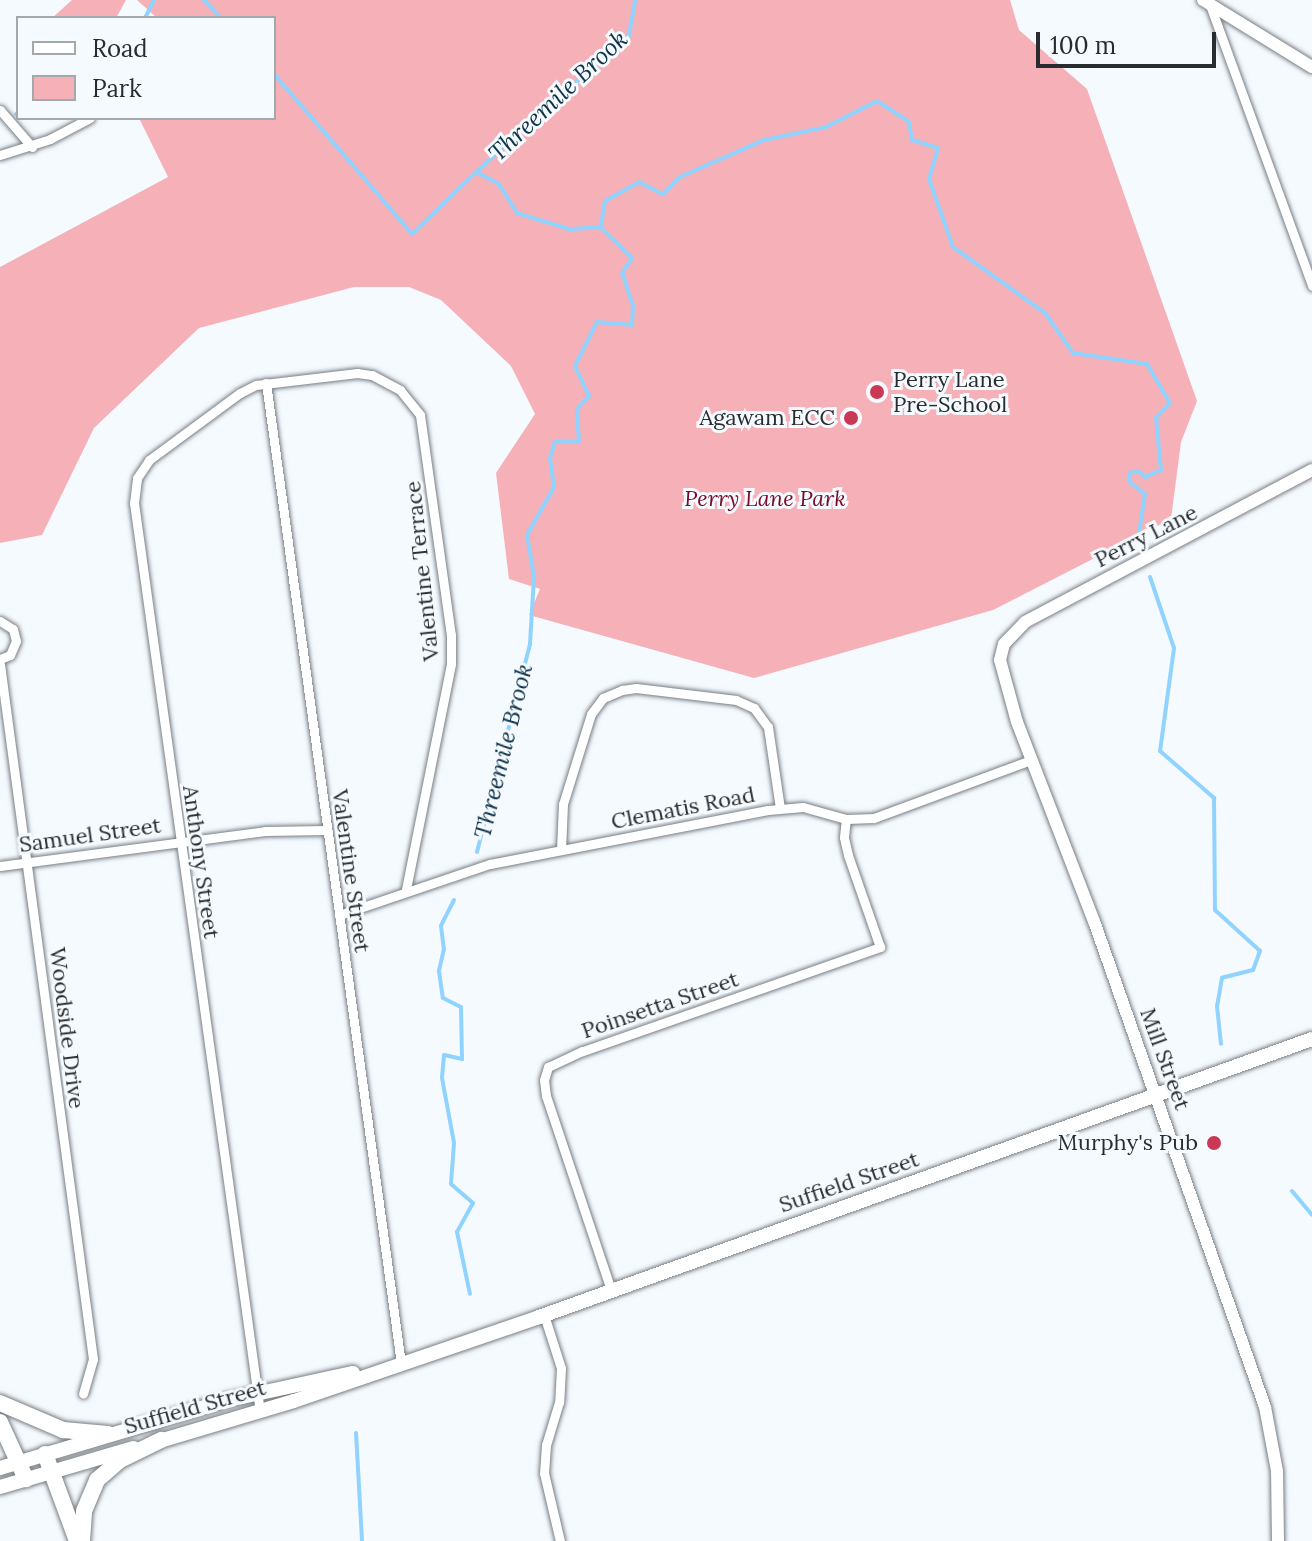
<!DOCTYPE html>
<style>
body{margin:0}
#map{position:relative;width:1312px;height:1541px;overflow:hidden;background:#f5fafe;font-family:Lora,serif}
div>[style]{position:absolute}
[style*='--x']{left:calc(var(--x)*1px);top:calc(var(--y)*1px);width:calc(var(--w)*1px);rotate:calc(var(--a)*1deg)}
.green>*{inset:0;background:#f5b1b7}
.stream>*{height:4px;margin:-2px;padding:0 2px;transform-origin:2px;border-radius:2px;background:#91d3ff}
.roads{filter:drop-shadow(0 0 2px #777e83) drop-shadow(0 0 2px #777e83)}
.minor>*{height:9px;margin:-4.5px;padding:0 4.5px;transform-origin:4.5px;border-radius:4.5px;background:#fff}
.tertiary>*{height:12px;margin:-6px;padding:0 6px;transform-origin:6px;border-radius:6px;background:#fff}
.secondary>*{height:14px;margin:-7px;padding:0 7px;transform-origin:7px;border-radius:7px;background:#fff}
.motorway>*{height:16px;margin:-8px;padding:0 8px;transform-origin:8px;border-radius:8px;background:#fff}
.dots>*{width:22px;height:22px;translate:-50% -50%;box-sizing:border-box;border:4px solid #f5fafe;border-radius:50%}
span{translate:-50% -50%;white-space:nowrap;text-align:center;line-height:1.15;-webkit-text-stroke:6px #f5fafe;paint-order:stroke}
.poi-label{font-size:22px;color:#282c2e}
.left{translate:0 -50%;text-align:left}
.right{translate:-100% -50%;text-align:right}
.park-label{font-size:22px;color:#7b0929;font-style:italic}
.street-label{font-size:22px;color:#282c2e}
.water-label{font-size:24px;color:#0c3248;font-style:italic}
.legend{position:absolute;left:16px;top:16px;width:260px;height:104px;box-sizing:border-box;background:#f5fafe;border:2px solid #a3a8ab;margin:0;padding:10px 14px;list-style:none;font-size:24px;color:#282c2e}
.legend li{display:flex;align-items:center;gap:16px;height:40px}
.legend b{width:40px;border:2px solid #a3a8ab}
.scale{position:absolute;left:1036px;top:32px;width:180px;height:36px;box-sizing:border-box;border:4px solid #282c2e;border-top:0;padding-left:10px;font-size:24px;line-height:28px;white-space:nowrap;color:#282c2e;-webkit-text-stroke:6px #f5fafe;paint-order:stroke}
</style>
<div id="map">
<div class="green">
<i style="clip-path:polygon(72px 0,126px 0,116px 18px,52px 18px)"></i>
<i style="clip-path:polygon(137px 0,1010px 0,1019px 30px,1087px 89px,1197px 401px,1181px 442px,1171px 519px,993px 610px,754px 678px,529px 615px,540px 589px,509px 579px,496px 473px,535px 414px,511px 366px,441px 300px,409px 287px,354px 287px,199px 328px,94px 428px,42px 535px,0 543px,0 267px,168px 177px,139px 118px,274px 118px,274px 18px,157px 18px)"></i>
</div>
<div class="stream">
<i style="--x:204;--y:0;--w:25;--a:47"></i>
<i style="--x:145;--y:18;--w:20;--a:-63"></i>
<i style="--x:274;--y:74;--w:211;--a:49.2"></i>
<i style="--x:412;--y:234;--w:89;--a:-44.1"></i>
<i style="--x:16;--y:114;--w:2;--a:-27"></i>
<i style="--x:601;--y:226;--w:25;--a:-81"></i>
<i style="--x:605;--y:201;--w:39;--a:-29"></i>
<i style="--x:639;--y:182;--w:27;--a:27"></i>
<i style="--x:663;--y:194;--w:24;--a:-45"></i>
<i style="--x:680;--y:177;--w:92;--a:-23.8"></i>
<i style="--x:764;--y:140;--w:63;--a:-11.8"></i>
<i style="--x:826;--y:127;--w:57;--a:-27"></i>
<i style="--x:877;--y:101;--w:38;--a:33"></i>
<i style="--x:909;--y:122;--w:18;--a:81"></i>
<i style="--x:912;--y:140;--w:27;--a:17"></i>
<i style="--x:938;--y:148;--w:32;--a:106"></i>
<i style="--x:929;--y:179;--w:72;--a:70.6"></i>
<i style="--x:953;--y:247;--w:113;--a:35.7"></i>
<i style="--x:1045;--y:313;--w:49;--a:55"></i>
<i style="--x:1073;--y:353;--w:75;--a:8.5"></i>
<i style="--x:1147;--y:364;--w:45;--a:59.5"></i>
<i style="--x:1170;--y:403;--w:21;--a:133"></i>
<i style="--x:1156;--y:418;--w:52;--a:84.5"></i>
<i style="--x:1161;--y:470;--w:17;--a:156"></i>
<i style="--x:1145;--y:477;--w:9;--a:-139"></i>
<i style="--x:1138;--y:471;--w:8;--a:166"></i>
<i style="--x:1130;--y:473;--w:9;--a:90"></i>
<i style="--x:1130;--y:482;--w:19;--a:39"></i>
<i style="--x:1145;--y:494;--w:46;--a:98.8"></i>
<i style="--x:1150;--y:577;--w:75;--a:71.3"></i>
<i style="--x:1174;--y:648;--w:104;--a:97.7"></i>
<i style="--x:1160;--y:751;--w:72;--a:41"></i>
<i style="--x:1214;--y:798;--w:112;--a:89.5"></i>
<i style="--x:1215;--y:910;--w:61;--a:42.3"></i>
<i style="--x:1260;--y:951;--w:20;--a:110"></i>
<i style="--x:1253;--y:970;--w:32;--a:166"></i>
<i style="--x:1222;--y:978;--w:28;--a:100"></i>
<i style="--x:1217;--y:1006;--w:38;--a:84"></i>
<i style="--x:477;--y:852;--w:215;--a:-75.7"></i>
<i style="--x:530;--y:644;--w:67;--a:-86.6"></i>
<i style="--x:534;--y:577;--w:43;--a:-99.5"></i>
<i style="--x:527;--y:535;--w:55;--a:-60.6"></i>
<i style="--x:554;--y:487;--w:29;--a:-98"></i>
<i style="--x:550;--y:458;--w:17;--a:-73"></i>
<i style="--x:555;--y:442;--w:24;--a:-2"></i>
<i style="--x:579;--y:441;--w:32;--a:-94"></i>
<i style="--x:577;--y:409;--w:18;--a:-47"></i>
<i style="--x:589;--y:396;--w:33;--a:-115"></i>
<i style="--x:575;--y:366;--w:49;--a:-63.4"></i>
<i style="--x:597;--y:322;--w:35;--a:5"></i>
<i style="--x:632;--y:325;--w:19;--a:-87"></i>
<i style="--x:633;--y:306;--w:35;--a:-108"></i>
<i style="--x:622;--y:273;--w:18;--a:-56"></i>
<i style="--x:632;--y:258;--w:45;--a:-135.9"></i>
<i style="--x:600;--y:227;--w:31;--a:176"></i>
<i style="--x:569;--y:229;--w:54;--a:-162.9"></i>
<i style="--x:517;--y:213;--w:34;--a:-122"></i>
<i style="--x:499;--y:184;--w:26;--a:-152"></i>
<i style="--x:476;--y:172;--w:205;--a:-41.8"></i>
<i style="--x:629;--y:35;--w:36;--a:-80"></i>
<i style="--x:454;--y:900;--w:29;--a:117"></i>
<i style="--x:441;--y:926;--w:23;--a:83"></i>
<i style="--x:444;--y:949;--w:23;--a:103"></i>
<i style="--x:439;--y:971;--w:27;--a:82"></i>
<i style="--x:443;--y:998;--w:20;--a:27"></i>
<i style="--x:461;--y:1007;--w:52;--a:88.9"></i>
<i style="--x:462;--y:1059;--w:18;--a:-167"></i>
<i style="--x:444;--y:1055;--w:23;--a:95"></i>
<i style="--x:442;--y:1078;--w:66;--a:79.5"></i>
<i style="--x:454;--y:1143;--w:41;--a:94.2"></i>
<i style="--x:451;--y:1184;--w:29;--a:41"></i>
<i style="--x:473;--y:1203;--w:33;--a:119"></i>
<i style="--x:457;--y:1232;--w:63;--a:78.2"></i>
<i style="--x:1292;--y:1191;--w:31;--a:50"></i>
<i style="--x:356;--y:1433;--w:108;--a:86.8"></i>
</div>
<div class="roads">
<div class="minor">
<i style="--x:1210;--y:5;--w:299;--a:70"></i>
<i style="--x:0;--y:110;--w:49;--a:49.1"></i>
<i style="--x:0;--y:155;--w:52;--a:-17.7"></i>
<i style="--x:50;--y:139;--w:45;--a:-27.7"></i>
<i style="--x:266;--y:383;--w:990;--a:82.16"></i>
<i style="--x:0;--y:621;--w:15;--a:32"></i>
<i style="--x:13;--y:629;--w:12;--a:76"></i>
<i style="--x:16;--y:641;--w:15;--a:113"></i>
<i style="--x:10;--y:655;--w:11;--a:158"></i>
<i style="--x:0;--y:664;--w:701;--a:82.38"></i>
<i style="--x:93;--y:1359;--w:36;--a:106"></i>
<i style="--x:561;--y:850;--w:46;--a:-87.5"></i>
<i style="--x:563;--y:804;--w:94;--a:-72.7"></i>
<i style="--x:591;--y:714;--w:20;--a:-53"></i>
<i style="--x:603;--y:698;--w:21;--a:-23"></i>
<i style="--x:622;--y:690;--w:14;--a:-8"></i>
<i style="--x:636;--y:688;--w:101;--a:6.8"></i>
<i style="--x:736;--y:700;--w:20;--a:24"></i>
<i style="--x:754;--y:708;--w:24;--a:54"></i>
<i style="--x:768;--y:727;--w:82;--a:81.6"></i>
<i style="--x:0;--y:866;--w:267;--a:-7.5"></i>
<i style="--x:265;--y:831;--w:62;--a:-0.9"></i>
<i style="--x:339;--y:915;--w:159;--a:-18.7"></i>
<i style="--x:490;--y:864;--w:283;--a:-11"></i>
<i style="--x:768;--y:810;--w:35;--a:-5"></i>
<i style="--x:803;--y:807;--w:45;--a:15.6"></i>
<i style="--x:846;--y:819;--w:28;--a:-2"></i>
<i style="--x:874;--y:818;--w:167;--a:-20.3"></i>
<i style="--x:611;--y:1290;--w:205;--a:-108.5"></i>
<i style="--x:546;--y:1096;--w:16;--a:-97"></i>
<i style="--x:544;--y:1080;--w:14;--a:-73"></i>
<i style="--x:548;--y:1067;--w:38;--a:-25"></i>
<i style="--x:583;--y:1051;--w:315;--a:-19.3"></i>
<i style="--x:880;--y:947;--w:97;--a:-109.2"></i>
<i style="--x:848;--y:855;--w:18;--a:-103"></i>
<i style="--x:844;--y:837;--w:18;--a:-84"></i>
<i style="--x:544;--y:1315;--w:56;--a:72.2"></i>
<i style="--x:561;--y:1368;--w:34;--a:93"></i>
<i style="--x:559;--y:1402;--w:45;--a:106.8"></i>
<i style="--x:546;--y:1445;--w:28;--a:94"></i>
<i style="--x:544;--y:1473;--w:70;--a:76.8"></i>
<i style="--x:260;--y:1412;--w:918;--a:-97.89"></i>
<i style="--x:134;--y:503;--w:25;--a:-83"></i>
<i style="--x:137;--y:478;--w:22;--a:-56"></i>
<i style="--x:149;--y:460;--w:113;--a:-36.4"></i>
<i style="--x:240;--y:393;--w:18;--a:-27"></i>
<i style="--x:256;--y:385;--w:102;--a:-6.8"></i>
<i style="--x:357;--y:373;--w:15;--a:8"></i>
<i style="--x:372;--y:375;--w:32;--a:28"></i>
<i style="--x:400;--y:390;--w:32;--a:51"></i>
<i style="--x:420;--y:415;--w:222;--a:82"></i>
<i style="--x:451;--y:635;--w:29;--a:90"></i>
<i style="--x:451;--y:664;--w:230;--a:101.3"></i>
</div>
<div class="tertiary">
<i style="--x:1203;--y:0;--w:128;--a:31.6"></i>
<i style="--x:1278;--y:1541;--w:70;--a:-90.8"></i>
<i style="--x:1277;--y:1471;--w:65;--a:-100.6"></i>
<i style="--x:1265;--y:1407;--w:512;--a:-109.39"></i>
<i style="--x:1095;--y:924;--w:217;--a:-111.1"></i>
<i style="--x:1017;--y:722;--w:64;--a:-105.3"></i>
<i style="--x:1000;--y:660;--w:16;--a:-76"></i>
<i style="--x:1004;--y:644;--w:30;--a:-46"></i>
<i style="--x:1025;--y:622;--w:325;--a:-27.9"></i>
</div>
<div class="secondary">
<i style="--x:153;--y:1443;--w:147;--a:-16.6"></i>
<i style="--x:294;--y:1401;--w:259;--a:-18.9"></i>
<i style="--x:539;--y:1317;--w:821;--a:-19.78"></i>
<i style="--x:0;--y:1468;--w:238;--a:-16.6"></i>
<i style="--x:228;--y:1400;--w:128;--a:-12.2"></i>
<i style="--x:0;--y:1487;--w:139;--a:-16.3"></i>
</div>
<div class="motorway">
<i style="--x:0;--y:1403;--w:69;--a:23.2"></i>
<i style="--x:63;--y:1430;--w:45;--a:5.1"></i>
<i style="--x:0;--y:1422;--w:63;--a:65.5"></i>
<i style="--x:45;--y:1454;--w:93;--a:69.8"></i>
<i style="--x:82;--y:1541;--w:30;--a:-86"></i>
<i style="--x:84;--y:1511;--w:34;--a:-67"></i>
<i style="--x:97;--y:1480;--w:30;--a:-41"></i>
<i style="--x:120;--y:1460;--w:46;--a:-26"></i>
</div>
</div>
<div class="dots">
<i style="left:877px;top:392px;background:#c93955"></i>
<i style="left:851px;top:418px;background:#c93955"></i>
<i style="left:1214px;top:1143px;background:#c93955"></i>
</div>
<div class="poi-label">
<span class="left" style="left:893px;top:392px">Perry Lane<br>Pre-School</span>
<span class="right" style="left:835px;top:418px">Agawam ECC</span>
<span class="right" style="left:1198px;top:1143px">Murphy's Pub</span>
</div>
<div class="park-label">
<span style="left:765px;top:499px">Perry Lane Park</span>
</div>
<div class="street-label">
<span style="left:1146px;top:536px;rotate:-27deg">Perry Lane</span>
<span style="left:422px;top:571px;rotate:-96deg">Valentine Terrace</span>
<span style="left:683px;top:808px;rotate:-11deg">Clematis Road</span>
<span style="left:90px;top:835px;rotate:-8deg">Samuel Street</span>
<span style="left:201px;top:862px;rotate:82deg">Anthony Street</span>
<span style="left:351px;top:871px;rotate:82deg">Valentine Street</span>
<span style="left:660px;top:1005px;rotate:-19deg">Poinsetta Street</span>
<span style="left:67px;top:1028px;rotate:83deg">Woodside Drive</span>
<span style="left:1165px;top:1059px;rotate:70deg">Mill Street</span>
<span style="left:849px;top:1182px;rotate:-19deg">Suffield Street</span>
<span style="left:195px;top:1407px;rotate:-16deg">Suffield Street</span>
</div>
<div class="water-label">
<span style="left:558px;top:96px;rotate:-43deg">Threemile Brook</span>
<span style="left:503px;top:751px;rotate:-76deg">Threemile Brook</span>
</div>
<ul class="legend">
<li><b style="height:10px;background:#fff"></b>Road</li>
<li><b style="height:22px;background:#f5b1b7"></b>Park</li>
</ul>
<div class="scale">100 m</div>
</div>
